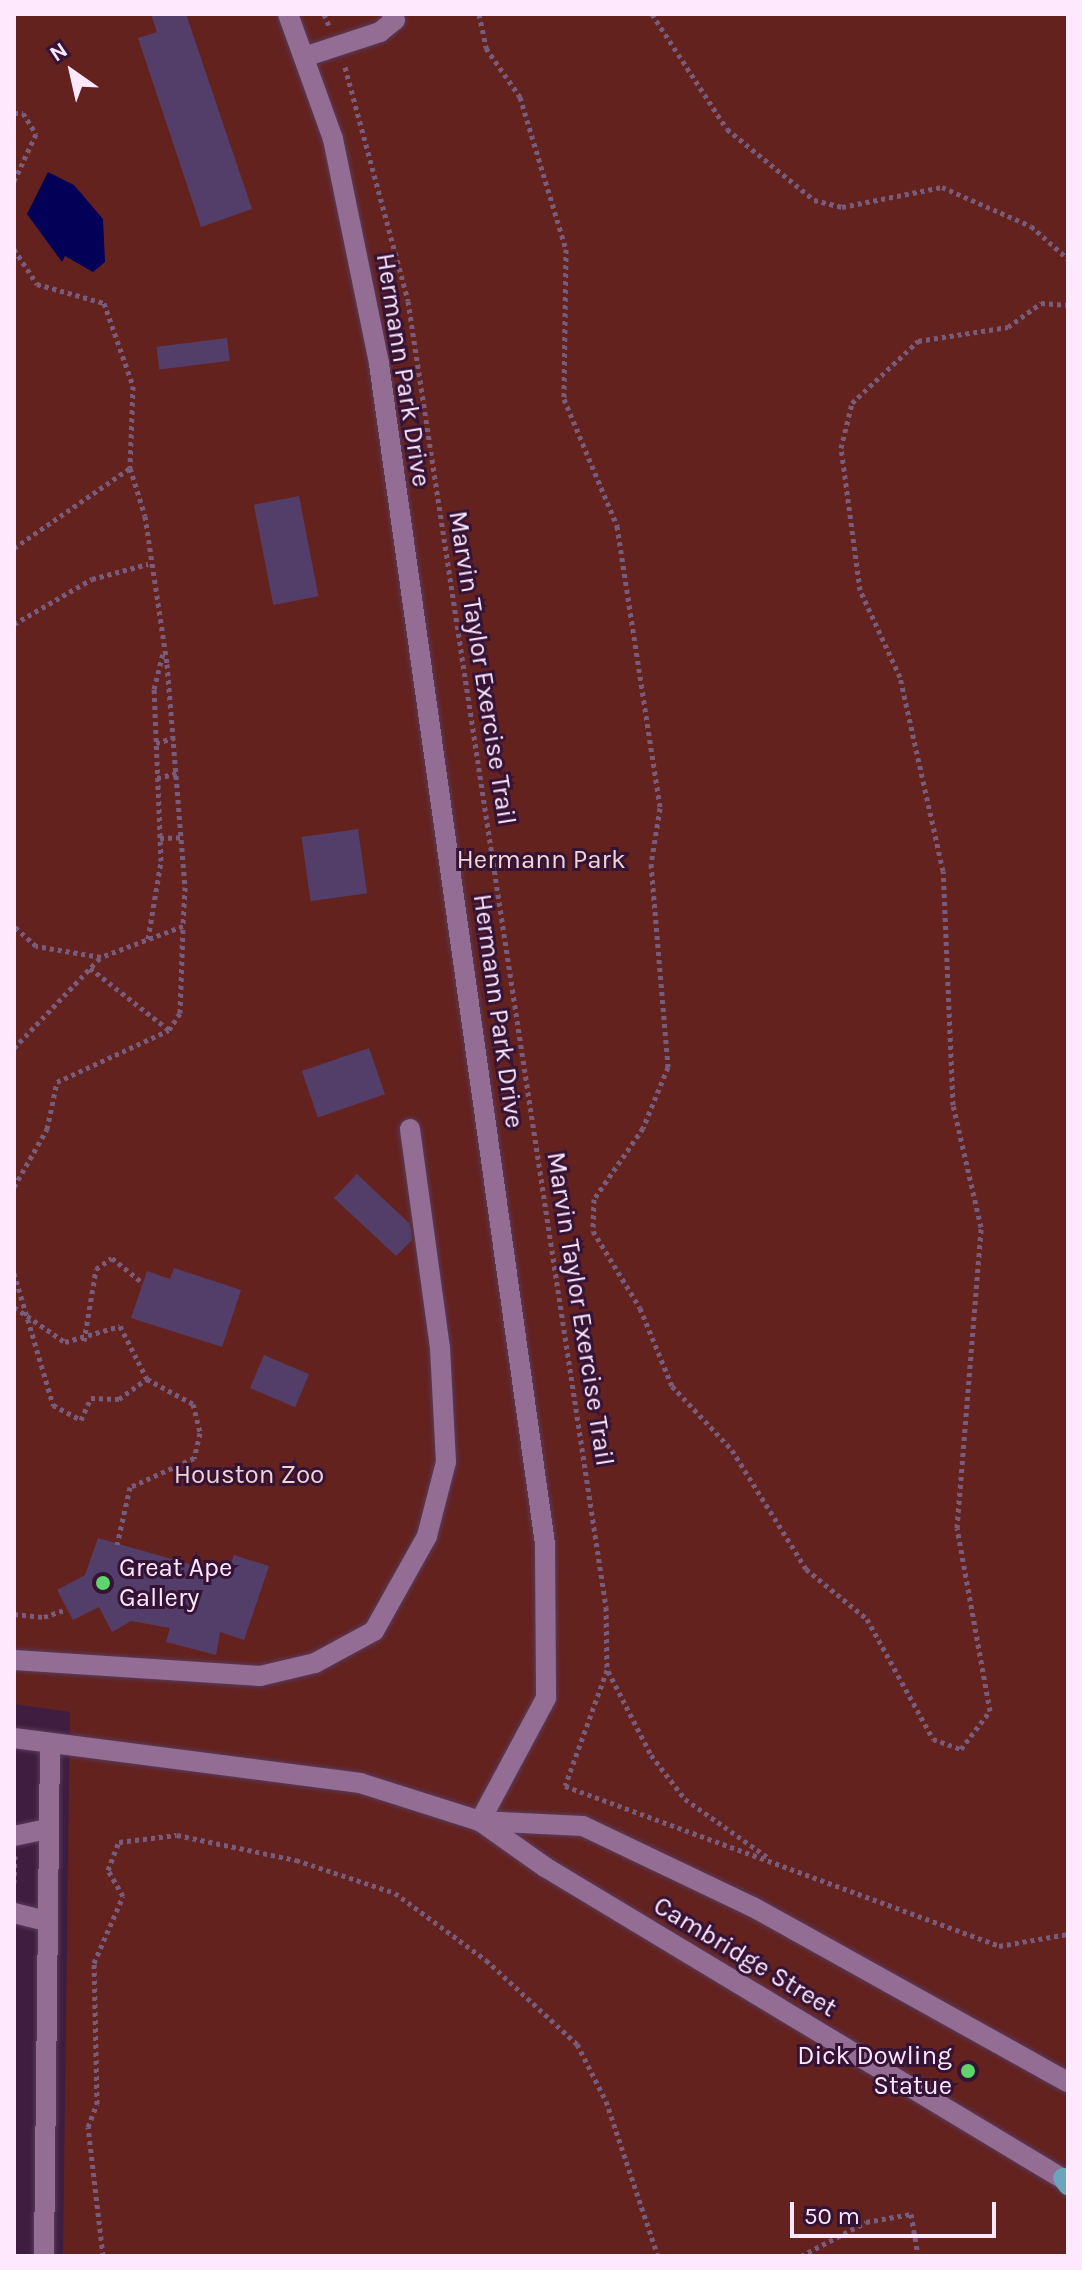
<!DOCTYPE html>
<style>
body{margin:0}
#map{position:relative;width:1082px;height:2270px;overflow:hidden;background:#3e1d40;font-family:Karla,sans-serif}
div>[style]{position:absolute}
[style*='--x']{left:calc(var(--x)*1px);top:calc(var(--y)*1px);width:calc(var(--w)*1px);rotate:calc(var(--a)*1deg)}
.green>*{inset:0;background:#64221f}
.water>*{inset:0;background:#030157}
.building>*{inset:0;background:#533e69;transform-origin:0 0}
.path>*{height:5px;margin-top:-2.5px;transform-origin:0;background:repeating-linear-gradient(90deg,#795c7b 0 4px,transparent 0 8px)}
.roads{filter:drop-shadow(0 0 2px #583b5a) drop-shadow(0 0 2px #583b5a)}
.minor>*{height:20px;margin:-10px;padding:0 10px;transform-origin:10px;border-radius:10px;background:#946d95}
.major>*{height:20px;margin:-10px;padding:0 10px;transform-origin:10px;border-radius:10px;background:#6ba4bd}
.dots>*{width:22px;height:22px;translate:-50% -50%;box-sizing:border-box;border:4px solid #341335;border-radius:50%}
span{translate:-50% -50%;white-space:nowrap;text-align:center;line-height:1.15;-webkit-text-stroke:6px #341335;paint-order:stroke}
.street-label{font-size:26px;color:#fee8fe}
.park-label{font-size:26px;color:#f2d4d1}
.poi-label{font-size:26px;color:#fee8fe}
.left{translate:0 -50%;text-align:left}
.right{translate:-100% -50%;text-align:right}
.frame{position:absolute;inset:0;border:16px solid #fee8fe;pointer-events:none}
.north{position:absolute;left:32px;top:32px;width:80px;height:80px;-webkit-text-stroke:6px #341335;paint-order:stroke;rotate:326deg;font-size:22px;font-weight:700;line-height:32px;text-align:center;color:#fee8fe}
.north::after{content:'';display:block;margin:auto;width:28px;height:36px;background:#fee8fe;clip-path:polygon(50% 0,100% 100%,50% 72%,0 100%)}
.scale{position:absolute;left:790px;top:2202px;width:206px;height:36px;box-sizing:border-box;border:4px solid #fee8fe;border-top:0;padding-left:10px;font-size:24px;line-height:28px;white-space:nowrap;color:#fee8fe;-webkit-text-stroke:6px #341335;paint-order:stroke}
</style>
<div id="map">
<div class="green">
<i style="clip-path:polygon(14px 14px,1068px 14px,1068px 2256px,63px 2256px,70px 1712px,14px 1704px)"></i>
</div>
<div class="water">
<i style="clip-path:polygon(48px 172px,74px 185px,103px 219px,105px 262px,93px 272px,65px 256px,62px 262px,27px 214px)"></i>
</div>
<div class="building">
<i style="clip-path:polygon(151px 14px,186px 14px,252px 209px,201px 227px,138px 38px,157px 32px)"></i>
<i style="left:227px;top:338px;width:23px;height:71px;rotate:83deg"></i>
<i style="left:299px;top:496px;width:102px;height:46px;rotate:79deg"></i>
<i style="left:358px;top:829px;width:65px;height:57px;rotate:82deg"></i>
<i style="left:369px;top:1048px;width:49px;height:71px;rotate:71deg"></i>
<i style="clip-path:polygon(357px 1174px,410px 1224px,412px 1240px,396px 1256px,334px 1198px)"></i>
<i style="clip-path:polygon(174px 1268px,241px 1290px,222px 1347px,131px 1318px,147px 1271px,170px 1279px)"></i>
<i style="left:264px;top:1355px;width:49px;height:36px;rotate:23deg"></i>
<i style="clip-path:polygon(98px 1538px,227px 1575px,234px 1555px,269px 1566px,244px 1640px,220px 1632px,216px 1655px,166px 1642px,170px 1628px,131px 1621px,112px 1632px,99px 1607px,73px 1620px,57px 1590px,85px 1575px)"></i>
</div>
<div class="path">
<i style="--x:324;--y:14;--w:15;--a:67"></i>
<i style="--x:479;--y:14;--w:35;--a:78"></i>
<i style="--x:486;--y:48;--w:60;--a:55.2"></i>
<i style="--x:520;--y:97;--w:159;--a:73.2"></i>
<i style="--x:566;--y:249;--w:150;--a:90.8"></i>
<i style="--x:564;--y:399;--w:138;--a:67.3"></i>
<i style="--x:617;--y:526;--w:285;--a:81.3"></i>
<i style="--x:660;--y:808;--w:57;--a:99.1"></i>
<i style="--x:651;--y:864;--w:204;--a:85.2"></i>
<i style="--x:668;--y:1067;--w:66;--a:112.3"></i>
<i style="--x:643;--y:1128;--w:86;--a:124.6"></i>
<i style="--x:594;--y:1199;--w:32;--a:92"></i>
<i style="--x:593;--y:1231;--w:90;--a:58.6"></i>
<i style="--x:640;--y:1308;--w:84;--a:67.7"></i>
<i style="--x:672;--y:1386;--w:88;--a:46.8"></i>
<i style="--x:732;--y:1450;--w:140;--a:58.1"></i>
<i style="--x:806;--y:1569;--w:79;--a:39.3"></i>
<i style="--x:867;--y:1619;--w:137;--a:61.2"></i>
<i style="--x:933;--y:1739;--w:30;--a:20"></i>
<i style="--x:961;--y:1749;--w:48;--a:-52.7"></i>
<i style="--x:990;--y:1711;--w:186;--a:-100.2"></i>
<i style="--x:957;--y:1528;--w:302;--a:-85.4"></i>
<i style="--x:981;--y:1227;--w:125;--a:-102.9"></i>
<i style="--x:953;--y:1105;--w:234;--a:-92.4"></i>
<i style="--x:943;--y:871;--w:199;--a:-102.5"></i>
<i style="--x:900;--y:677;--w:96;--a:-114.7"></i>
<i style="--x:860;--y:590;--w:143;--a:-97.6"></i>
<i style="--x:841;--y:448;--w:46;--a:-76.3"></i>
<i style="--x:852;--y:403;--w:91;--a:-43.2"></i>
<i style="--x:918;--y:341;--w:91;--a:-8.8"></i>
<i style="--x:1008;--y:327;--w:41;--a:-36"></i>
<i style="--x:1041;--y:303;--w:27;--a:4"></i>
<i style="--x:652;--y:14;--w:137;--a:56.9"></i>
<i style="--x:727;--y:129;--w:112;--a:39.2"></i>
<i style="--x:814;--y:200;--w:29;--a:14"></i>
<i style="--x:842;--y:207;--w:102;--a:-11.3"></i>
<i style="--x:942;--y:187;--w:97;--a:23.7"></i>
<i style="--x:1031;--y:226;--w:50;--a:41.7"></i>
<i style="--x:345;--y:67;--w:242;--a:74.9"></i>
<i style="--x:408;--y:301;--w:1321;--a:81.38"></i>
<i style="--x:606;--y:1607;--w:63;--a:89.1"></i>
<i style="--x:607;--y:1670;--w:123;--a:109.9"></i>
<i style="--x:565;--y:1786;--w:463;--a:20.2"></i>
<i style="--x:999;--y:1946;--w:70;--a:-9.9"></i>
<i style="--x:14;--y:113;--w:9;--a:0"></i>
<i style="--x:23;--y:113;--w:25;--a:58"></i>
<i style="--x:36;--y:134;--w:52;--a:115.1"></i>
<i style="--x:14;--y:249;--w:42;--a:56.7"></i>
<i style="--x:37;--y:284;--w:70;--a:15.8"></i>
<i style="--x:104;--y:303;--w:88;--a:70.7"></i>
<i style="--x:133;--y:386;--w:82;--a:92.1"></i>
<i style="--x:130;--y:468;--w:50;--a:72.6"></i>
<i style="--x:145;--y:516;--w:150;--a:81.5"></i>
<i style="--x:167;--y:664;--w:224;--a:85.4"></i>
<i style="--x:185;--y:887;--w:39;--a:93"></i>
<i style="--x:183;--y:926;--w:88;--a:159.3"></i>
<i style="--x:101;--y:957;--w:66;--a:-170.4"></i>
<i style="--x:36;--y:946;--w:30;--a:-138"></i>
<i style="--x:14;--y:548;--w:141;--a:-34.6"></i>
<i style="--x:14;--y:624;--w:90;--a:-30"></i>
<i style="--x:92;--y:579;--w:58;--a:-15"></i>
<i style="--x:156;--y:743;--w:19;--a:-16"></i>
<i style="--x:157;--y:778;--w:22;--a:-13"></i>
<i style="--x:160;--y:838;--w:23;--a:-2"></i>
<i style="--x:148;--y:939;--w:79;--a:-80.5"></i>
<i style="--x:161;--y:861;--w:172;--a:-92.3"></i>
<i style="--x:154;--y:689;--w:36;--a:-76"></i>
<i style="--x:90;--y:968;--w:100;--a:38.1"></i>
<i style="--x:14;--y:1048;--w:124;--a:-46.3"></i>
<i style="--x:14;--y:1187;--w:67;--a:-60.4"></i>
<i style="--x:47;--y:1129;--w:48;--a:-78"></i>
<i style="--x:57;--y:1082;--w:123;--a:-24.9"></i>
<i style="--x:169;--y:1030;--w:20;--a:-57"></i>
<i style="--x:180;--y:1013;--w:87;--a:-88"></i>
<i style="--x:14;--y:1273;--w:138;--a:73.5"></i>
<i style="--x:53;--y:1405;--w:32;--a:28"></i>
<i style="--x:81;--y:1420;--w:24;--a:-66"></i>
<i style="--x:91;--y:1398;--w:28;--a:2"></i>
<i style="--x:119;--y:1399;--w:34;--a:-36"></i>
<i style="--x:14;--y:1307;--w:62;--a:34.5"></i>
<i style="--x:65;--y:1342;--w:57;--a:-16.2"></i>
<i style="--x:120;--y:1326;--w:59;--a:63"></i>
<i style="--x:147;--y:1379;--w:52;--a:28.5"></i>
<i style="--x:193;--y:1404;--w:30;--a:76"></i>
<i style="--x:200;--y:1433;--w:26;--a:103"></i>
<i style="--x:194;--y:1458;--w:70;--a:155.6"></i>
<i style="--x:130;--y:1487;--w:59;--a:102.6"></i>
<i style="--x:84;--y:1341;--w:73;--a:-80.5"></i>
<i style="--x:96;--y:1269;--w:19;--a:-35"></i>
<i style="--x:112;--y:1258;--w:38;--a:39"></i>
<i style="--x:14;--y:1614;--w:30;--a:6"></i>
<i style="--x:44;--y:1617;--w:24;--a:-19"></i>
<i style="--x:608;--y:1671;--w:94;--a:62.9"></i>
<i style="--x:651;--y:1755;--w:56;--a:52.3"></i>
<i style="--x:685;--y:1799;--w:104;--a:35.2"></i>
<i style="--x:14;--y:1883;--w:27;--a:-88"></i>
<i style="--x:103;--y:2256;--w:130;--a:-96.6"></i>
<i style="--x:88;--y:2127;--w:25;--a:-69"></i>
<i style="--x:97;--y:2104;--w:141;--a:-91.2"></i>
<i style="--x:94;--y:1963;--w:73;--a:-66.6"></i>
<i style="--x:123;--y:1896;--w:30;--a:-120"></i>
<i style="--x:108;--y:1870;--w:30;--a:-69"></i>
<i style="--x:119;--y:1842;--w:58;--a:-6.9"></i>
<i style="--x:177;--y:1835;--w:122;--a:11.9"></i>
<i style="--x:296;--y:1860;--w:104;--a:18.4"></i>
<i style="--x:395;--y:1893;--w:113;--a:36.4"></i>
<i style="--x:486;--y:1960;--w:124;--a:42.7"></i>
<i style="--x:577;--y:2044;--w:64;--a:63"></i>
<i style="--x:606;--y:2101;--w:163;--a:71.5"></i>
<i style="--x:801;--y:2256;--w:73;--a:-27.6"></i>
<i style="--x:866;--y:2222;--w:46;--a:-10.1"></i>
<i style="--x:911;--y:2214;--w:43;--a:80.5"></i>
</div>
<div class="roads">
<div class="minor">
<i style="--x:288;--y:14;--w:133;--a:70.2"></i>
<i style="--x:333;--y:139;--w:230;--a:78.4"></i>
<i style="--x:379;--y:364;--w:1192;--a:81.99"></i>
<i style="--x:545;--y:1544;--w:154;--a:89.6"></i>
<i style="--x:546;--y:1698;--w:140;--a:118.2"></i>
<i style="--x:307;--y:56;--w:77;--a:-18.2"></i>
<i style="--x:380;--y:32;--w:19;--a:-39"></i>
<i style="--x:395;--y:20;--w:7;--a:-117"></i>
<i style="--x:14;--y:1660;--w:247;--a:3.7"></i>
<i style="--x:260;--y:1676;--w:57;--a:-13.3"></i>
<i style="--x:315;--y:1663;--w:67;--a:-28.5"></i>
<i style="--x:374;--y:1631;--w:109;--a:-60.8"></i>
<i style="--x:427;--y:1536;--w:76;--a:-75.6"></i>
<i style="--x:446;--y:1462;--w:114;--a:-93"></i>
<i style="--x:440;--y:1348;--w:221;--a:-97.8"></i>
<i style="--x:14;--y:1738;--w:349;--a:7.4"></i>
<i style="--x:360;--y:1783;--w:126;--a:17.6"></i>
<i style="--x:480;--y:1821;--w:103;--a:2.8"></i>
<i style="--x:583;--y:1826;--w:188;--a:25.5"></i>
<i style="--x:753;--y:1907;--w:360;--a:29.1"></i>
<i style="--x:480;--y:1821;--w:80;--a:35.3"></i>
<i style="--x:545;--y:1867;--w:611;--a:31.06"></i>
<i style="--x:14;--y:1836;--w:34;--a:-12"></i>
<i style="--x:14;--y:1913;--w:33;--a:14"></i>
<i style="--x:44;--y:2256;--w:510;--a:-89.33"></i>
</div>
<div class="major">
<i style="--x:1063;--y:2178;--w:9;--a:54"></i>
</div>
</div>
<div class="dots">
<i style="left:103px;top:1583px;background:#5ed56c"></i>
<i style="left:968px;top:2071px;background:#5ed56c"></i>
</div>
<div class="street-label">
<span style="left:403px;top:370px;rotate:81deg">Hermann Park Drive</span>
<span style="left:482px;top:668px;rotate:81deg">Marvin Taylor Exercise Trail</span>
<span style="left:498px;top:1011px;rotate:82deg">Hermann Park Drive</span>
<span style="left:580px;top:1309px;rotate:81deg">Marvin Taylor Exercise Trail</span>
<span style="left:745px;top:1957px;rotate:31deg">Cambridge Street</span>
</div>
<div class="park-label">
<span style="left:541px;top:860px">Hermann Park</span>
<span style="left:249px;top:1475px">Houston Zoo</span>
</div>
<div class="poi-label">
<span class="left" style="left:119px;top:1583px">Great Ape<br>Gallery</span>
<span class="right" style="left:952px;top:2071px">Dick Dowling<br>Statue</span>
</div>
<div class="frame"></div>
<div class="north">N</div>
<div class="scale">50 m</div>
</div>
